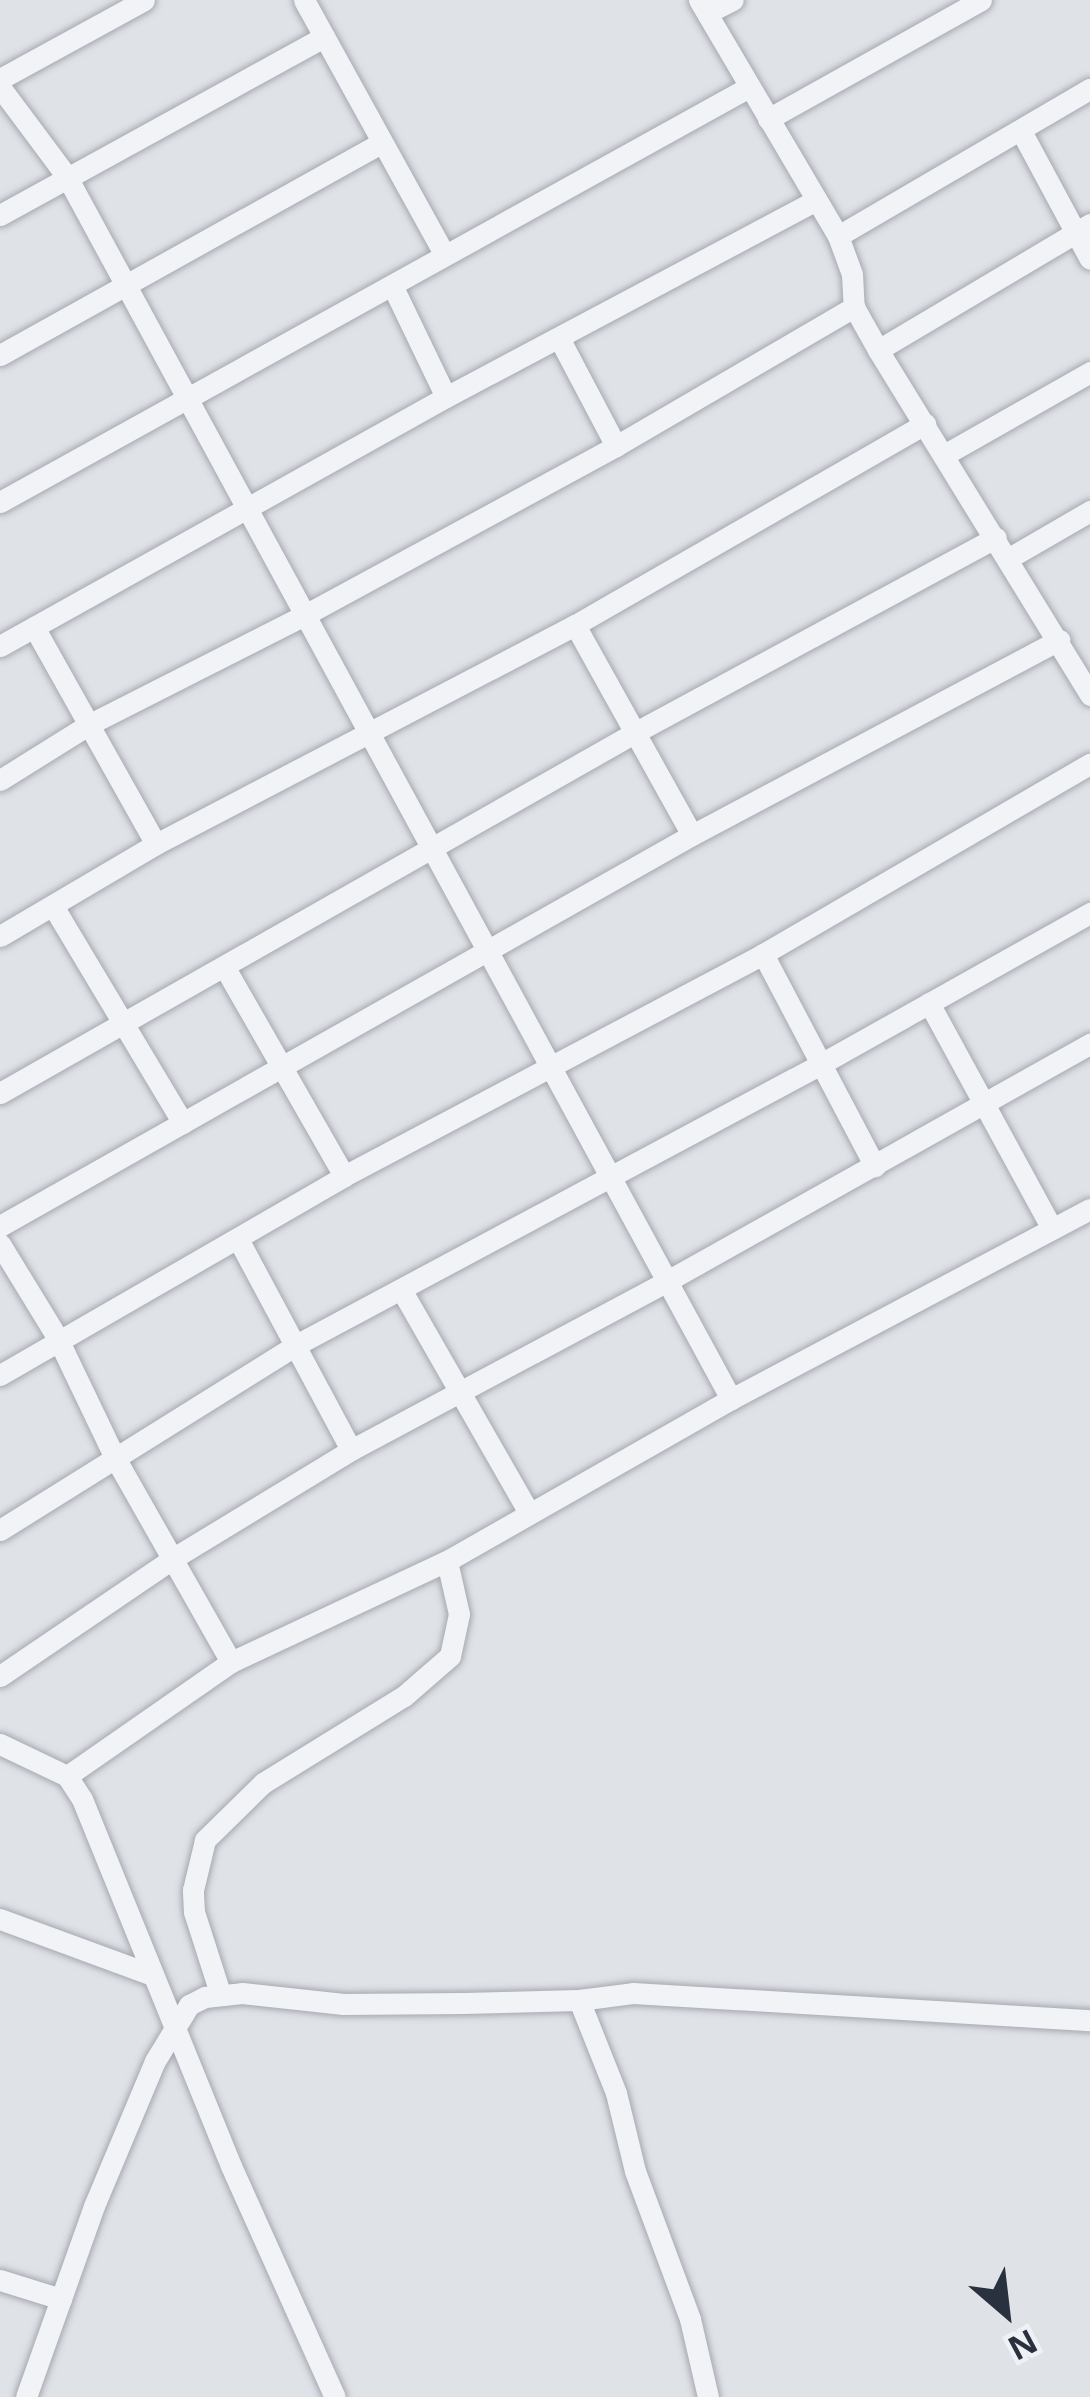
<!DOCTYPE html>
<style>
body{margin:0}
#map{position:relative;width:1090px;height:2397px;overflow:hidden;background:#dfe2e7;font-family:"Noto Sans",sans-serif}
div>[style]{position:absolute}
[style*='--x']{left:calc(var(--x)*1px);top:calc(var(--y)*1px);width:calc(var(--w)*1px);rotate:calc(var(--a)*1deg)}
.roads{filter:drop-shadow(0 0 3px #a5a9b1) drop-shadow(0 0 3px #a5a9b1)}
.street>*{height:21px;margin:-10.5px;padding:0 10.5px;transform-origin:10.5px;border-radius:10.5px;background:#f2f3f6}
span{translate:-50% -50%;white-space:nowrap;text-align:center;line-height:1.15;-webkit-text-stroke:12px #eef1f5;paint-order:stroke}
.north{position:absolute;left:946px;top:2253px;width:120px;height:120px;-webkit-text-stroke:9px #eef1f5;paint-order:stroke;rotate:152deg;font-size:33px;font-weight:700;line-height:48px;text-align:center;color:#29303e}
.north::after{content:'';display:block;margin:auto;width:42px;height:54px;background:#29303e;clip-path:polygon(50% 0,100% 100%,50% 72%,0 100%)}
</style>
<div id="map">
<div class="roads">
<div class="street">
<i style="--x:304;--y:0;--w:291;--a:61.1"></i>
<i style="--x:699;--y:0;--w:274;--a:59.5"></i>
<i style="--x:838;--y:236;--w:40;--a:69.8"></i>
<i style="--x:852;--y:274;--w:33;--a:87"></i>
<i style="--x:854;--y:307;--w:49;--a:60.8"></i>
<i style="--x:878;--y:350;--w:405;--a:58.4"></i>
<i style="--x:707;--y:13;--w:29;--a:-27"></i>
<i style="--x:0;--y:79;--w:164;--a:-28.7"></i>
<i style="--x:0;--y:87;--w:112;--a:53.3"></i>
<i style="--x:67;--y:177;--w:1391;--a:61.48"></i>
<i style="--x:768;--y:119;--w:244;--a:-29.2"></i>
<i style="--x:1021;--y:131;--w:145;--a:61.7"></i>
<i style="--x:0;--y:215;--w:370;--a:-28.8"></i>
<i style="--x:838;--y:236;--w:292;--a:-30.3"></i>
<i style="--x:392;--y:285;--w:124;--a:64.3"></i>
<i style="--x:559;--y:338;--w:122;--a:62.2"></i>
<i style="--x:878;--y:350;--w:247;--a:-30.7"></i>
<i style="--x:0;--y:355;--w:436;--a:-29.1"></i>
<i style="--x:944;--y:455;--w:168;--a:-29.6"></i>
<i style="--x:0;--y:502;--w:856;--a:-28.99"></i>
<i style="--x:1009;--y:558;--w:94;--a:-30.1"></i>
<i style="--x:575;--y:625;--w:240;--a:60.9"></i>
<i style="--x:34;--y:627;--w:249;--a:60.7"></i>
<i style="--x:0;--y:646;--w:511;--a:-29.17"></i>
<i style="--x:446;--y:397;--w:419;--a:-28"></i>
<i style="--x:0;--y:780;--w:104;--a:-32"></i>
<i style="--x:88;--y:725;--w:241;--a:-26.9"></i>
<i style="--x:303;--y:616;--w:356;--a:-28.5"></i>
<i style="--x:616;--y:446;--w:276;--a:-30.3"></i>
<i style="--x:53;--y:906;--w:253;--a:59.1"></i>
<i style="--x:0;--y:936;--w:181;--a:-30.5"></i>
<i style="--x:156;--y:844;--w:473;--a:-27.6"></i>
<i style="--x:575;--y:625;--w:404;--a:-29.9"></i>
<i style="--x:763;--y:954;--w:240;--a:62.2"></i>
<i style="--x:225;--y:968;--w:240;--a:60.2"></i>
<i style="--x:929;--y:1003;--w:257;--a:61.4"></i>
<i style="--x:0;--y:1093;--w:731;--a:-29.58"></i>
<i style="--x:636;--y:732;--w:409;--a:-28.4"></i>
<i style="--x:0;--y:1226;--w:795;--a:-29.47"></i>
<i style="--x:692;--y:835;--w:416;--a:-28"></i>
<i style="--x:238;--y:1239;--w:239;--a:61.8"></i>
<i style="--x:0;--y:1244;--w:109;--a:58.5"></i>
<i style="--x:57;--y:1337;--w:132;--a:64.4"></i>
<i style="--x:114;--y:1456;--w:237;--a:60.4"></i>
<i style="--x:402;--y:1291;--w:256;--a:60.2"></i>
<i style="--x:0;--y:1375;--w:397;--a:-30"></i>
<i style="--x:344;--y:1176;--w:474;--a:-27.9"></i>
<i style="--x:763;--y:954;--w:378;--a:-30.2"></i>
<i style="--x:0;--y:1530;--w:349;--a:-32"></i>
<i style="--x:296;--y:1345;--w:593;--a:-28.16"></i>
<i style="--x:819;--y:1065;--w:311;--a:-29.3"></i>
<i style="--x:0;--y:1676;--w:208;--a:-34.2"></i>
<i style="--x:172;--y:1559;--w:210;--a:-31.3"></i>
<i style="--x:351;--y:1450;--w:361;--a:-28.1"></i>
<i style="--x:669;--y:1280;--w:483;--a:-29.3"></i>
<i style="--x:0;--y:1744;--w:74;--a:25.5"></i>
<i style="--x:67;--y:1776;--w:27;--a:57"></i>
<i style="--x:82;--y:1799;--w:396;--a:67.9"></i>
<i style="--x:231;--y:2166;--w:253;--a:65.8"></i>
<i style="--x:67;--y:1776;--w:200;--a:-34.8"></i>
<i style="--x:231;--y:1662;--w:238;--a:-25.1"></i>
<i style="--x:447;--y:1561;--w:327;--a:-29.7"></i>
<i style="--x:731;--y:1399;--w:406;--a:-27.9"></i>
<i style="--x:0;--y:1919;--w:162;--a:20.2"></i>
<i style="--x:220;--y:1993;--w:85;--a:-107.8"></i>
<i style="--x:194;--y:1912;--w:22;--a:-93"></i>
<i style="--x:193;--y:1890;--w:51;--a:-76.5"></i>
<i style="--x:205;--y:1840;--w:81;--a:-44.5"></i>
<i style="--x:263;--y:1783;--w:166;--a:-31.7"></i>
<i style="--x:404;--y:1696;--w:61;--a:-41"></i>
<i style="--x:450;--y:1656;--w:43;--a:-77.9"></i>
<i style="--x:459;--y:1614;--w:54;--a:-102.8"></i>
<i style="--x:579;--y:2000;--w:100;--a:68.3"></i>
<i style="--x:616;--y:2093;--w:80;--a:76.3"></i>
<i style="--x:635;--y:2171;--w:158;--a:69.6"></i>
<i style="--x:690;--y:2319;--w:80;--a:77"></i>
<i style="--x:0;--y:2280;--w:64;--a:17.3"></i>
<i style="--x:26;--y:2397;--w:203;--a:-70.4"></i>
<i style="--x:94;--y:2206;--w:157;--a:-67.2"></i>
<i style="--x:155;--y:2061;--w:66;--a:-58.7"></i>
<i style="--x:189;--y:2005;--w:18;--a:-27"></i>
<i style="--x:205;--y:1997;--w:37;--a:-6"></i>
<i style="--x:242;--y:1993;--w:102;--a:6.2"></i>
<i style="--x:343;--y:2004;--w:121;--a:-0.5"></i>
<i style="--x:464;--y:2003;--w:115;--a:-1.5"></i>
<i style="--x:579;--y:2000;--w:54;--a:-7.4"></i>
<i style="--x:633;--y:1993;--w:458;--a:3.4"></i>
</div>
</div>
<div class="north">N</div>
</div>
